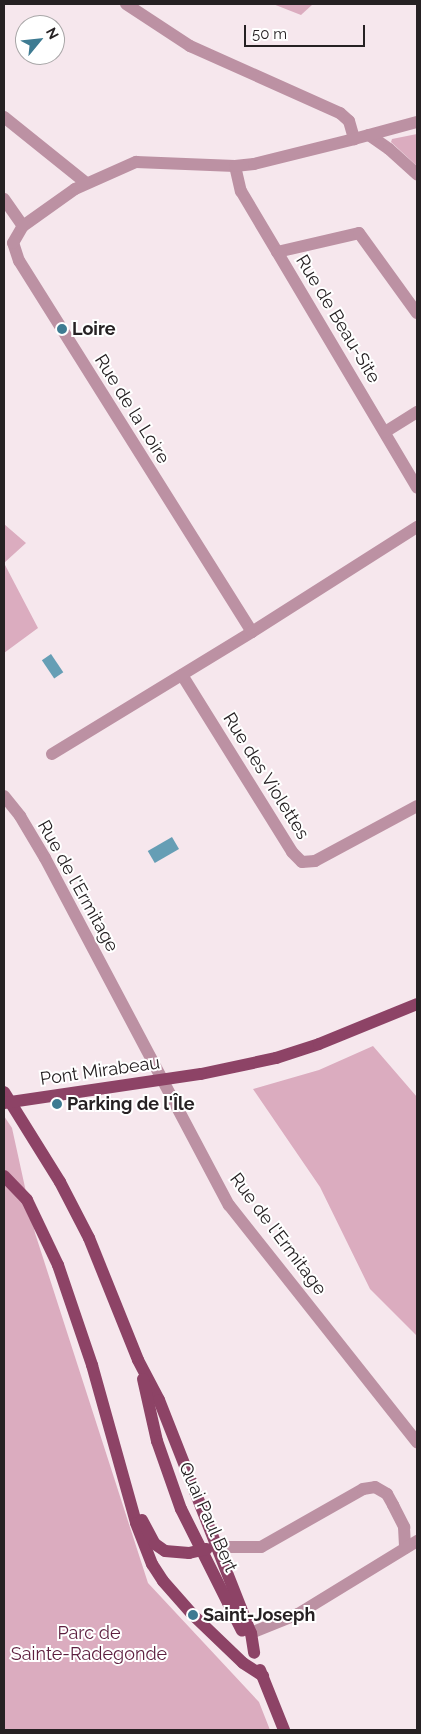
<!DOCTYPE html>
<meta charset="utf-8">
<style>
body{margin:0}
#map{position:relative;width:421px;height:1734px;overflow:hidden;background:#f6e7ed;font-family:Raleway,sans-serif}
div>[style]{position:absolute}
[style*='--x']{left:calc(var(--x)*1px);top:calc(var(--y)*1px);width:calc(var(--w)*1px);rotate:calc(var(--a)*1deg)}
.green>*{inset:0;background:#dbacbf}
.water>*{inset:0;background:#669eb5;transform-origin:0 0}
.minor>*{height:12px;margin:-6px;padding:0 6px;transform-origin:6px;border-radius:6px;background:#bc91a3}
.tertiary>*{height:12px;margin:-6px;padding:0 6px;transform-origin:6px;border-radius:6px;background:#bc91a3}
.primary>*{height:12px;margin:-6px;padding:0 6px;transform-origin:6px;border-radius:6px;background:#8d4366}
.primary-bridge>*{height:12px;margin:-6px;padding:0 6px;transform-origin:6px;border-radius:6px;background:#8d4366}
.dots>*{width:14px;height:14px;translate:-50% -50%;box-sizing:border-box;border:2px solid #fff;border-radius:50%}
span{translate:-50% -50%;white-space:nowrap;text-align:center;line-height:1.15;-webkit-text-stroke:4px #fff;paint-order:stroke}
.street-label{font-size:18px;color:#262123}
.poi-label{font-size:18px;color:#262123;font-weight:700}
.left{translate:0 -50%;text-align:left}
.park-label{font-size:18px;color:#5d1f3f}
.frame{position:absolute;inset:0;border:5px solid #262123;pointer-events:none}
.north{position:absolute;left:15px;top:15px;width:50px;height:50px;box-sizing:border-box;background:#fff;border:1px solid #a8a6a7;border-radius:50%;rotate:62deg;font-size:14px;font-weight:700;line-height:20px;text-align:center;color:#262123}
.north::after{content:'';display:block;margin:auto;width:18px;height:22px;background:#3e7b92;clip-path:polygon(50% 0,100% 100%,50% 72%,0 100%)}
.scale{position:absolute;left:244px;top:25px;width:121px;height:22px;box-sizing:border-box;border:2px solid #262123;border-top:0;padding-left:6px;font-size:15px;line-height:18px;white-space:nowrap;color:#262123;-webkit-text-stroke:4px #fff;paint-order:stroke}
</style>
<div id="map">
<div class="green">
<i style="clip-path:polygon(273px 4px,313px 4px,301px 15px)"></i>
<i style="clip-path:polygon(417px 134px,417px 166px,391px 142px,392px 139px)"></i>
<i style="clip-path:polygon(4px 524px,26px 543px,4px 563px,38px 628px,4px 653px)"></i>
<i style="clip-path:polygon(373px 1046px,417px 1097px,417px 1336px,370px 1289px,320px 1187px,253px 1089px,319px 1070px)"></i>
<i style="clip-path:polygon(4px 1116px,12px 1128px,35px 1233px,148px 1583px,259px 1702px,270px 1730px,4px 1730px)"></i>
</div>
<div class="water">
<i style="left:51px;top:654px;width:22px;height:11px;rotate:56deg"></i>
<i style="left:172px;top:837px;width:14px;height:28px;rotate:60deg"></i>
</div>
<div class="minor">
<i style="--x:4;--y:117;--w:105;--a:38.8"></i>
<i style="--x:369;--y:135;--w:24;--a:35"></i>
<i style="--x:389;--y:149;--w:38;--a:42"></i>
<i style="--x:235;--y:166;--w:26;--a:77"></i>
<i style="--x:241;--y:191;--w:345;--a:59.3"></i>
<i style="--x:4;--y:199;--w:33;--a:55"></i>
<i style="--x:277;--y:252;--w:84;--a:-13"></i>
<i style="--x:359;--y:233;--w:99;--a:54.1"></i>
<i style="--x:385;--y:432;--w:38;--a:-32"></i>
<i style="--x:252;--y:632;--w:438;--a:-122.1"></i>
<i style="--x:19;--y:261;--w:19;--a:-108"></i>
<i style="--x:13;--y:243;--w:20;--a:-60"></i>
<i style="--x:23;--y:226;--w:64;--a:-35.4"></i>
<i style="--x:75;--y:189;--w:67;--a:-23.9"></i>
<i style="--x:136;--y:162;--w:99;--a:2.3"></i>
<i style="--x:235;--y:166;--w:19;--a:-6"></i>
<i style="--x:254;--y:164;--w:103;--a:-14"></i>
<i style="--x:182;--y:675;--w:208;--a:58.1"></i>
<i style="--x:292;--y:852;--w:14;--a:45"></i>
<i style="--x:302;--y:862;--w:13;--a:-4"></i>
<i style="--x:315;--y:861;--w:116;--a:-28.3"></i>
<i style="--x:52;--y:754;--w:234;--a:-31.4"></i>
<i style="--x:252;--y:632;--w:196;--a:-32.5"></i>
<i style="--x:4;--y:796;--w:26;--a:51"></i>
<i style="--x:20;--y:816;--w:49;--a:59.2"></i>
<i style="--x:45;--y:858;--w:393;--a:62.1"></i>
<i style="--x:229;--y:1205;--w:303;--a:51.6"></i>
<i style="--x:216;--y:1547;--w:45;--a:0"></i>
<i style="--x:261;--y:1547;--w:117;--a:-29.6"></i>
<i style="--x:363;--y:1489;--w:12;--a:-9"></i>
<i style="--x:375;--y:1487;--w:14;--a:30"></i>
<i style="--x:387;--y:1494;--w:13;--a:61"></i>
<i style="--x:393;--y:1505;--w:25;--a:63"></i>
<i style="--x:404;--y:1527;--w:21;--a:87"></i>
<i style="--x:251;--y:1633;--w:51;--a:-22"></i>
<i style="--x:298;--y:1614;--w:140;--a:-31.5"></i>
</div>
<div class="tertiary">
<i style="--x:126;--y:4;--w:77;--a:33.3"></i>
<i style="--x:190;--y:46;--w:164;--a:24.1"></i>
<i style="--x:340;--y:113;--w:12;--a:42"></i>
<i style="--x:349;--y:121;--w:19;--a:74"></i>
<i style="--x:354;--y:139;--w:65;--a:-15.1"></i>
</div>
<div class="primary">
<i style="--x:201;--y:1074;--w:77;--a:-12"></i>
<i style="--x:276;--y:1058;--w:45;--a:-18"></i>
<i style="--x:319;--y:1044;--w:106;--a:-22.2"></i>
<i style="--x:4;--y:1092;--w:106;--a:58.1"></i>
<i style="--x:60;--y:1182;--w:63;--a:62.6"></i>
<i style="--x:89;--y:1238;--w:131;--a:68.1"></i>
<i style="--x:138;--y:1360;--w:45;--a:62.3"></i>
<i style="--x:159;--y:1400;--w:251;--a:68.5"></i>
<i style="--x:251;--y:1633;--w:20;--a:81"></i>
<i style="--x:4;--y:1176;--w:33;--a:46"></i>
<i style="--x:27;--y:1200;--w:72;--a:64.5"></i>
<i style="--x:58;--y:1265;--w:106;--a:71.2"></i>
<i style="--x:92;--y:1365;--w:164;--a:74.4"></i>
<i style="--x:136;--y:1523;--w:44;--a:68.7"></i>
<i style="--x:152;--y:1564;--w:20;--a:57"></i>
<i style="--x:163;--y:1581;--w:45;--a:48.6"></i>
<i style="--x:193;--y:1615;--w:69;--a:43.8"></i>
<i style="--x:243;--y:1663;--w:24;--a:33"></i>
<i style="--x:143;--y:1379;--w:64;--a:77.3"></i>
<i style="--x:157;--y:1441;--w:72;--a:70.6"></i>
<i style="--x:181;--y:1509;--w:136;--a:63.4"></i>
<i style="--x:142;--y:1520;--w:27;--a:62"></i>
<i style="--x:155;--y:1544;--w:12;--a:35"></i>
<i style="--x:165;--y:1551;--w:24;--a:5"></i>
<i style="--x:189;--y:1553;--w:18;--a:-13"></i>
<i style="--x:260;--y:1670;--w:65;--a:68.2"></i>
</div>
<div class="primary-bridge">
<i style="--x:4;--y:1103;--w:199;--a:-8.4"></i>
</div>
<div class="dots">
<i style="left:62px;top:329px;background:#3e7b92"></i>
<i style="left:57px;top:1104px;background:#3e7b92"></i>
<i style="left:193px;top:1615px;background:#3e7b92"></i>
</div>
<div class="street-label">
<span style="left:338px;top:319px;rotate:59deg">Rue de Beau-Site</span>
<span style="left:132px;top:409px;rotate:58deg">Rue de la Loire</span>
<span style="left:266px;top:776px;rotate:58deg">Rue des Violettes</span>
<span style="left:78px;top:886px;rotate:61deg">Rue de l'Ermitage</span>
<span style="left:100px;top:1071px;rotate:-8deg">Pont Mirabeau</span>
<span style="left:278px;top:1234px;rotate:53deg">Rue de l'Ermitage</span>
<span style="left:208px;top:1517px;rotate:66deg">Quai Paul Bert</span>
</div>
<div class="poi-label">
<span class="left" style="left:72px;top:329px">Loire</span>
<span class="left" style="left:67px;top:1104px">Parking de l'Île</span>
<span class="left" style="left:203px;top:1615px">Saint-Joseph</span>
</div>
<div class="park-label">
<span style="left:89px;top:1644px">Parc de<br>Sainte-Radegonde</span>
</div>
<div class="frame"></div>
<div class="north">N</div>
<div class="scale">50 m</div>
</div>
